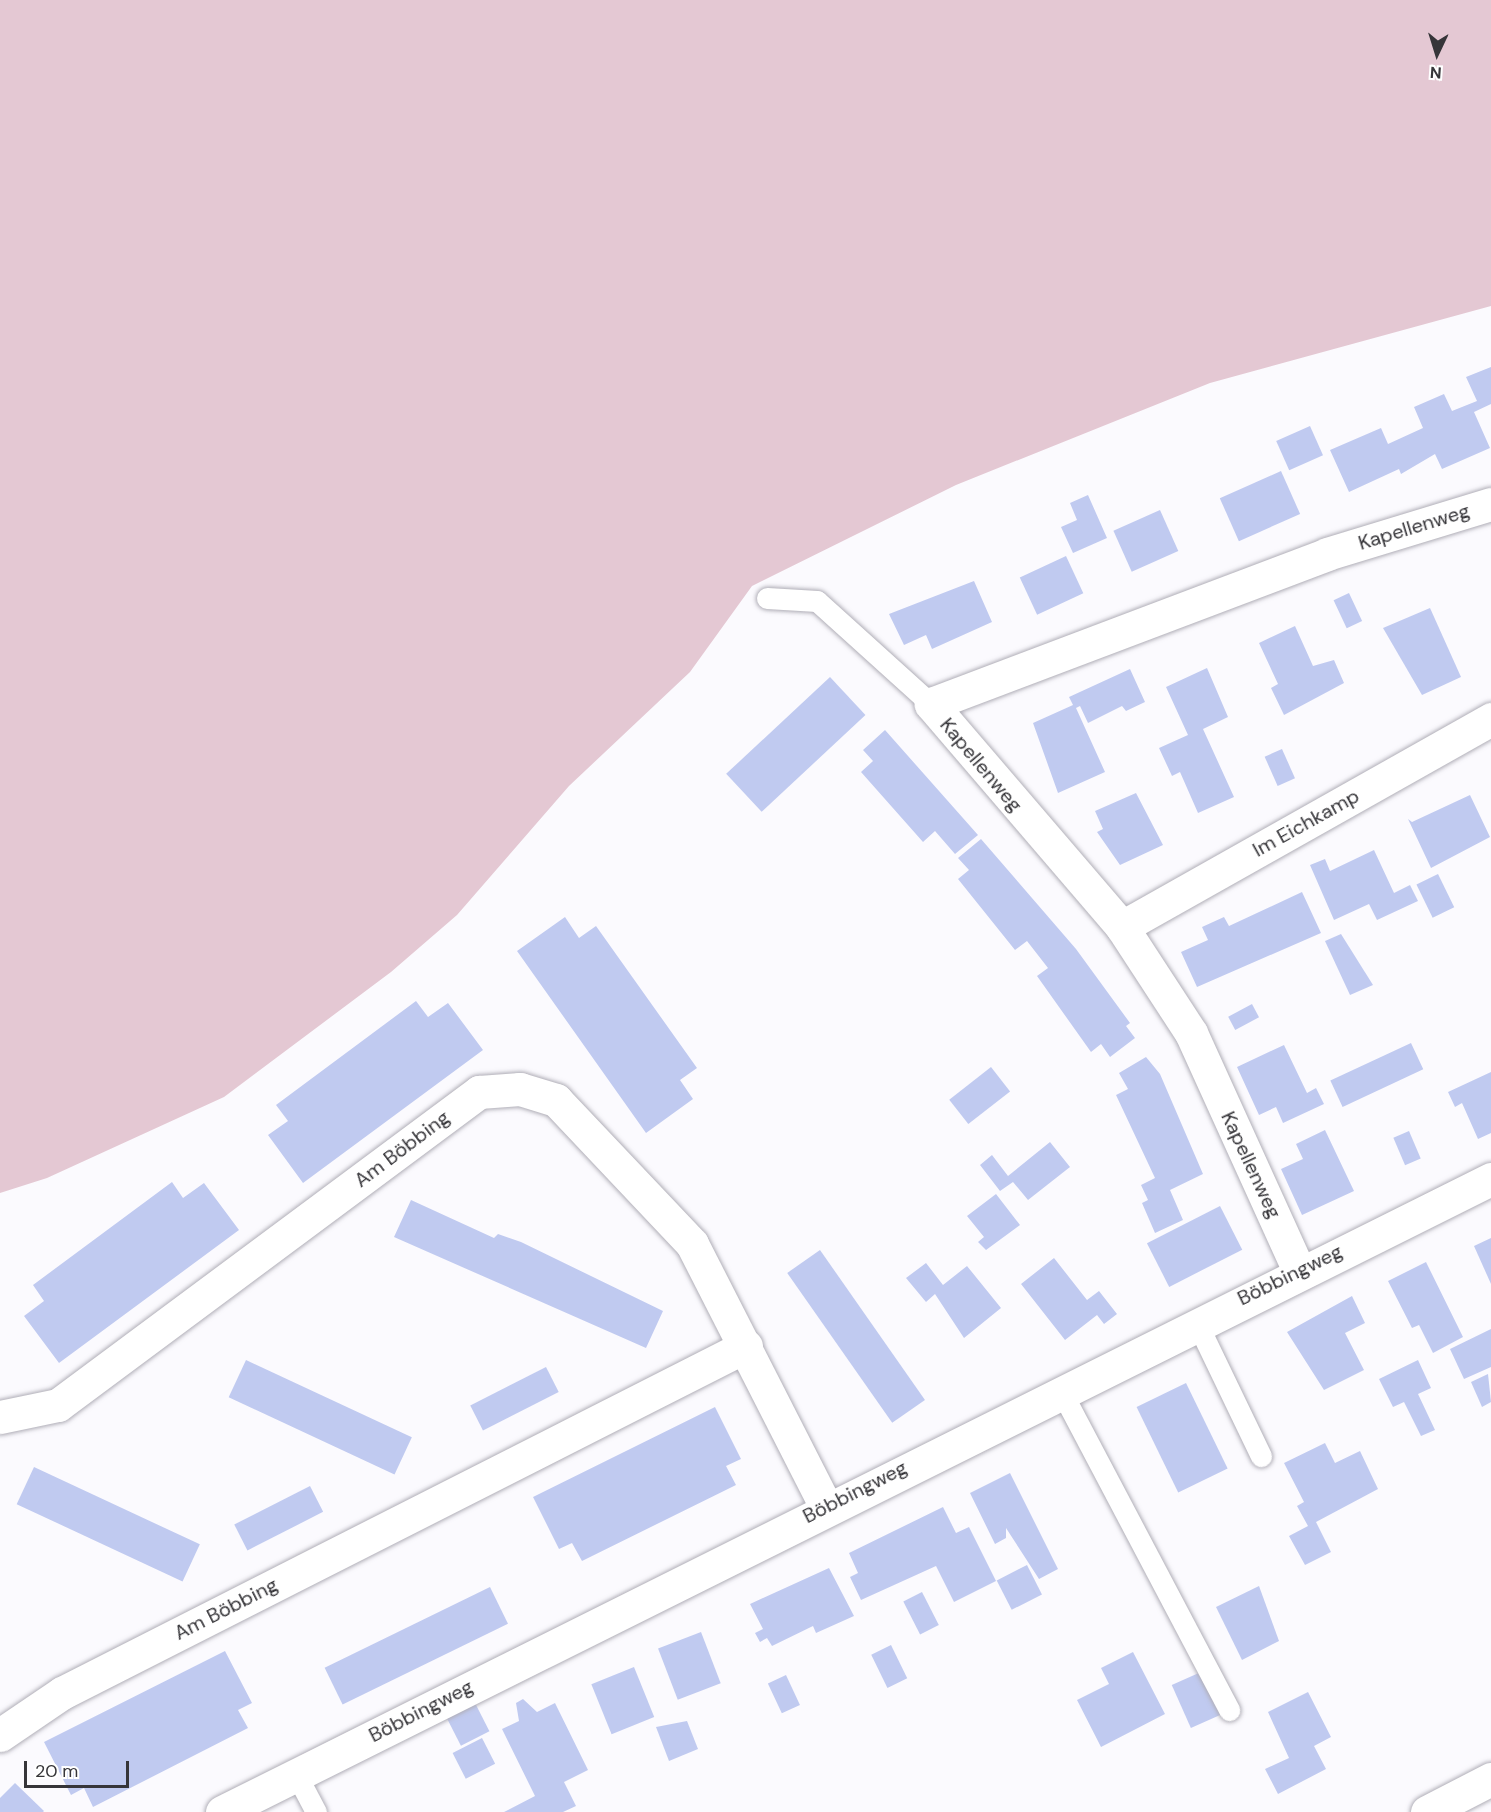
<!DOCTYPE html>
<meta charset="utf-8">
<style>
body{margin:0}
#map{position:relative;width:1491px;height:1812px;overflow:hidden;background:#fbfafe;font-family:"DM Sans",sans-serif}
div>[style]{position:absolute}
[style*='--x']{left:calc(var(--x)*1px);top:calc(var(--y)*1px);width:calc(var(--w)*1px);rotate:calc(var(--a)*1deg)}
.green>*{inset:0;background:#e4c8d3}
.building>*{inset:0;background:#c0caf0;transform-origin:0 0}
.roads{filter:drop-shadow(0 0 2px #b0aeb7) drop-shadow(0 0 2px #b0aeb7)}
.lane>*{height:21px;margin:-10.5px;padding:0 10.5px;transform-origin:10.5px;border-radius:10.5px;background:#fff}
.street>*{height:33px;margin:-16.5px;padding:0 16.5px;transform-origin:16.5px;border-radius:16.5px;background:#fff}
span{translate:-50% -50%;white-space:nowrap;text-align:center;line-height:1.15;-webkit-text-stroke:5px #fff;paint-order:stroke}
.street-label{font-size:20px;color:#363539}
.north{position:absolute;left:1407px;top:24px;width:60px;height:60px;-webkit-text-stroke:4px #fff;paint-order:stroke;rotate:184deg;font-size:16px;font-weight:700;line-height:24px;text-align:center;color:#363539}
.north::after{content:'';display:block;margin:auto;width:21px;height:27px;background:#363539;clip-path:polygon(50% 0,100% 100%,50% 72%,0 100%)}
.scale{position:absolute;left:24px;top:1761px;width:105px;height:27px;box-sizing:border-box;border:3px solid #363539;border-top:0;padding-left:8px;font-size:18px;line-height:21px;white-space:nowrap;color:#363539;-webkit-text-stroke:4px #fff;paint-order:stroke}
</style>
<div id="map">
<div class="green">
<i style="clip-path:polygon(0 0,1491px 0,1491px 306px,1210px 383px,956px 485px,752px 586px,690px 672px,569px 786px,457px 915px,391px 972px,224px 1097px,47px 1178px,0 1193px)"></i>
</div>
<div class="building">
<i style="clip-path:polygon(1491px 367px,1491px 404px,1474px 412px,1490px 448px,1442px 469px,1435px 454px,1401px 474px,1399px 469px,1349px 492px,1330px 450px,1381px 428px,1388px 444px,1423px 428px,1414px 407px,1444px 394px,1452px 411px,1477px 401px,1466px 377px)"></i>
<i style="left:1310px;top:426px;width:32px;height:37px;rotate:66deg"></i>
<i style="left:1281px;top:471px;width:47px;height:67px;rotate:66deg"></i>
<i style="clip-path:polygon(1088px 495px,1107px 538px,1073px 553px,1061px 527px,1077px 520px,1070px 503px)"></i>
<i style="left:1160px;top:510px;width:45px;height:51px;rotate:66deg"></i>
<i style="left:1066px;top:556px;width:41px;height:51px;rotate:65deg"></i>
<i style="clip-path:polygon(974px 581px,992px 622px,932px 649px,926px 635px,904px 645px,889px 614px)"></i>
<i style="left:1349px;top:593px;width:31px;height:17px;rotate:65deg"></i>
<i style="clip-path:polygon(1430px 608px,1461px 677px,1422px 695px,1383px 628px)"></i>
<i style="clip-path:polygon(1295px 626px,1313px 666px,1334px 660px,1344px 683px,1284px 715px,1271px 688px,1278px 684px,1259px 643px)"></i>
<i style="clip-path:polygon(1207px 668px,1228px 717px,1203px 729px,1234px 797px,1198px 813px,1180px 772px,1172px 776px,1159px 748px,1188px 735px,1166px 687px)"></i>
<i style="clip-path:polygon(1130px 669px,1145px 702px,1126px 711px,1122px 706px,1088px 723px,1080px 706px,1076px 708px,1105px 772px,1058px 793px,1033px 723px,1073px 705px,1069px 697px)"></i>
<i style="left:830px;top:677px;width:52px;height:142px;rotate:47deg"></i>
<i style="clip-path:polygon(885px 730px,978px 835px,955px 854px,935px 831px,923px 842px,861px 772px,873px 761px,863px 750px)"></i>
<i style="left:1282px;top:749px;width:32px;height:19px;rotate:66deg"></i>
<i style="clip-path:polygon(1136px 793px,1163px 845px,1120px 865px,1097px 832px,1103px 829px,1095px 811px)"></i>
<i style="clip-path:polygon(1470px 795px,1490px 837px,1431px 868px,1408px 819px,1412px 822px)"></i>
<i style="clip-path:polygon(981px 839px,1076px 949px,1130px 1023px,1126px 1026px,1135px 1038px,1110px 1057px,1101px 1044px,1091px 1052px,1037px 976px,1048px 968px,1027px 941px,1015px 950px,958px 879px,969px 870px,958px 858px)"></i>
<i style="clip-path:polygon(1374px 850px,1394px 893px,1410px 885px,1418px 901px,1377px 920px,1369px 904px,1334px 920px,1310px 865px,1325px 859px,1330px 871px)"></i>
<i style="left:1438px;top:874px;width:37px;height:24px;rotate:64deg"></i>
<i style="clip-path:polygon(1302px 892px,1321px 933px,1197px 987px,1181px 952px,1208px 940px,1202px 927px,1224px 917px,1229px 926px)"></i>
<i style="clip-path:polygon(565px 917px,579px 938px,596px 926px,697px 1068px,680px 1080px,693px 1099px,646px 1133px,517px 951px)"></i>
<i style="clip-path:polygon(1341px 934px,1373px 985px,1350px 995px,1325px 941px)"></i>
<i style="clip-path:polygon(416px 1001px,428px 1017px,448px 1003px,483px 1050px,303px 1183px,268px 1135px,288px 1121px,276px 1105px)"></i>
<i style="left:1252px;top:1004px;width:15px;height:27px;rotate:62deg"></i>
<i style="left:1411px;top:1043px;width:29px;height:89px;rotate:65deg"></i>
<i style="clip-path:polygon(1284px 1045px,1307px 1093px,1316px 1088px,1324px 1104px,1283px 1123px,1276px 1107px,1259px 1115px,1237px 1067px)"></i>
<i style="clip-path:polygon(1146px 1057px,1160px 1074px,1203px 1174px,1170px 1190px,1183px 1220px,1155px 1233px,1142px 1203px,1148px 1200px,1141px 1185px,1155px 1178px,1116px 1095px,1128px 1089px,1119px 1073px)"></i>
<i style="left:991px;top:1067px;width:31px;height:53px;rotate:52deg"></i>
<i style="clip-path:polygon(1491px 1072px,1491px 1133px,1478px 1139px,1462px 1103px,1455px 1107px,1448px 1092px)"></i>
<i style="clip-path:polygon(1325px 1130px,1354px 1191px,1302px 1215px,1281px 1169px,1303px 1159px,1296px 1144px)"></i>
<i style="left:1409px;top:1131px;width:30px;height:17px;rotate:67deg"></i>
<i style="clip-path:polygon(1050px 1142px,1070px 1167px,1028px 1200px,1013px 1182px,1000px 1191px,980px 1165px,992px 1155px,1008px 1176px)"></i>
<i style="clip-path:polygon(172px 1182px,183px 1198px,204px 1183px,239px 1230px,59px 1363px,24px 1316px,44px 1301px,33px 1285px)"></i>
<i style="clip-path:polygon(996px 1194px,1020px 1225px,986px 1250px,978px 1242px,984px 1237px,967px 1216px)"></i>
<i style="clip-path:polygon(411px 1200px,494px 1238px,498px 1234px,521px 1242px,663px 1311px,646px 1348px,394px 1237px)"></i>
<i style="left:1220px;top:1206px;width:49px;height:82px;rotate:63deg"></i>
<i style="clip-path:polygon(1491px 1238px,1491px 1284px,1474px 1246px)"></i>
<i style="left:820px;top:1250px;width:183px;height:40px;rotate:55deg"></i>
<i style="clip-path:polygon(1054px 1258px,1087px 1300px,1099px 1291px,1117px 1314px,1104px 1324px,1097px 1315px,1065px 1340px,1021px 1284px)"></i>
<i style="clip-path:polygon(1426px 1262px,1463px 1337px,1433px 1353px,1419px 1325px,1412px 1328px,1388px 1281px)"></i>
<i style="clip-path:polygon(926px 1263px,943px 1285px,967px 1266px,1001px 1308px,964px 1338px,935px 1294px,926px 1302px,906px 1278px)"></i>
<i style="clip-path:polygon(1352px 1296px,1365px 1323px,1345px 1333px,1364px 1370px,1324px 1390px,1287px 1332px)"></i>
<i style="clip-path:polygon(1491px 1329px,1491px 1367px,1464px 1379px,1450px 1349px)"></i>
<i style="left:246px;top:1360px;width:183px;height:41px;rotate:25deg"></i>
<i style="clip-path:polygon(1418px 1360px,1431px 1388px,1418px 1394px,1435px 1430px,1421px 1436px,1404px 1402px,1393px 1407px,1379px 1379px)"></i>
<i style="left:546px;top:1367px;width:28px;height:85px;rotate:63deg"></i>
<i style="clip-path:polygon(1488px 1374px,1491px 1402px,1482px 1407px,1471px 1382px)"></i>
<i style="left:1186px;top:1383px;width:95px;height:55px;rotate:64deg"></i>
<i style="clip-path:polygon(715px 1407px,741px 1459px,726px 1466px,736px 1485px,582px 1561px,572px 1543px,559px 1549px,533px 1497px)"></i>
<i style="clip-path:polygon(1325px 1443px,1335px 1463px,1360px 1451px,1378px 1489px,1316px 1522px,1331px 1552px,1305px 1565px,1289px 1536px,1308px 1526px,1297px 1506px,1304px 1502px,1284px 1463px)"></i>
<i style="left:34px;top:1467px;width:183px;height:41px;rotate:25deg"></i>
<i style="clip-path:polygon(1010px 1473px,1058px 1569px,1039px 1579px,1006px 1528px,1006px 1538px,995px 1544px,970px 1493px)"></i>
<i style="left:310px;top:1486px;width:29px;height:85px;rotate:63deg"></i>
<i style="clip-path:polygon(943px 1507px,956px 1533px,969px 1527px,996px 1581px,954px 1602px,936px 1566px,861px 1600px,850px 1577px,858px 1573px,849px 1553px)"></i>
<i style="left:1027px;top:1565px;width:33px;height:34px;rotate:63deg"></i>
<i style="clip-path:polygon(829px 1568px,854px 1616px,816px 1633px,813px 1626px,772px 1646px,767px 1638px,760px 1642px,755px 1633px,763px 1629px,750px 1604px)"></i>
<i style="clip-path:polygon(1259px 1586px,1279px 1641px,1242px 1660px,1216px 1607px)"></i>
<i style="left:490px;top:1587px;width:41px;height:184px;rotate:64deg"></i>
<i style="left:922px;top:1592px;width:37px;height:21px;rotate:63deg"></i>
<i style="left:701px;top:1632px;width:55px;height:46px;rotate:69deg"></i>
<i style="left:891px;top:1645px;width:37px;height:22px;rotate:64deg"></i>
<i style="clip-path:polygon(225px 1651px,252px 1703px,238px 1710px,248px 1728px,93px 1807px,84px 1788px,71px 1795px,44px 1742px)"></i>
<i style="clip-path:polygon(1133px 1652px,1165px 1714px,1101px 1747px,1077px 1700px,1109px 1684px,1101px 1668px)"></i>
<i style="left:634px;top:1667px;width:54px;height:46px;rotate:68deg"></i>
<i style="left:1201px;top:1672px;width:47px;height:32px;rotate:66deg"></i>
<i style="left:786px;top:1675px;width:33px;height:20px;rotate:65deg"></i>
<i style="clip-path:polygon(1308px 1692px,1331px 1737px,1314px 1746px,1326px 1769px,1278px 1794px,1265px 1769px,1289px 1758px,1268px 1712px)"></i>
<i style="clip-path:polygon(523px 1699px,537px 1712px,555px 1703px,588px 1770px,564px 1782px,576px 1806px,563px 1812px,504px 1812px,535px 1796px,502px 1729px,519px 1721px,516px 1703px)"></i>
<i style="left:474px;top:1701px;width:34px;height:32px;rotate:63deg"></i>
<i style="clip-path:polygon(687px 1721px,698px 1749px,669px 1761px,656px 1727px)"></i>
<i style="left:482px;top:1738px;width:29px;height:33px;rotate:63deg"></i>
<i style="clip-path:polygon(15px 1783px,44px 1811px,43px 1812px,0 1812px,0 1798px)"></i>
</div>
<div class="roads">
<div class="lane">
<i style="--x:767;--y:598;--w:50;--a:3.4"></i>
<i style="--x:817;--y:601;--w:154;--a:42.1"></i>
<i style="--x:1196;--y:1321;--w:150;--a:64.3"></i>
<i style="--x:1060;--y:1389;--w:363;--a:62.2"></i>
<i style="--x:296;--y:1774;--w:43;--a:62.2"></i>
</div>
<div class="street">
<i style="--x:1122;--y:927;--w:424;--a:-29.4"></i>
<i style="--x:1299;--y:1271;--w:261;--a:-114.4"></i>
<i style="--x:1191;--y:1033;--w:126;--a:-123.1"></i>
<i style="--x:1122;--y:927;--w:294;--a:-130.6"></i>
<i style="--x:931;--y:704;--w:423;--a:-20.7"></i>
<i style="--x:1327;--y:554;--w:171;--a:-17"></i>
<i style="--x:0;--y:1417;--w:59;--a:-11.7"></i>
<i style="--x:58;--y:1405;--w:525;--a:-36.63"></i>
<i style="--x:479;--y:1092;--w:41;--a:-4.2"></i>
<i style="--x:520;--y:1089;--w:38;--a:17"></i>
<i style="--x:556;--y:1100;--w:198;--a:46.6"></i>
<i style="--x:692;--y:1244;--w:295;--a:63"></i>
<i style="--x:0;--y:1735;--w:75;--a:-34.1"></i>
<i style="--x:62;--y:1693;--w:767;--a:-26.9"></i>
<i style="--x:222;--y:1812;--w:1418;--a:-26.51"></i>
<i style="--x:1427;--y:1812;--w:72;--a:-27.3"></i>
</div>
</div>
<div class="street-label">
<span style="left:1414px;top:527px;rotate:-17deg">Kapellenweg</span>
<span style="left:981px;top:765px;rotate:50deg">Kapellenweg</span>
<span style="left:1306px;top:823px;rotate:-29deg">Im Eichkamp</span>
<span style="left:402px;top:1149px;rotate:-37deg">Am Böbbing</span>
<span style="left:1251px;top:1165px;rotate:65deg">Kapellenweg</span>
<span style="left:1290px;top:1275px;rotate:-26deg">Böbbingweg</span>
<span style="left:855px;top:1492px;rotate:-27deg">Böbbingweg</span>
<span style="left:226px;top:1609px;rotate:-27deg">Am Böbbing</span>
<span style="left:421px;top:1711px;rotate:-27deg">Böbbingweg</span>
</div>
<div class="north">N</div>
<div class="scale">20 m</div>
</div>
